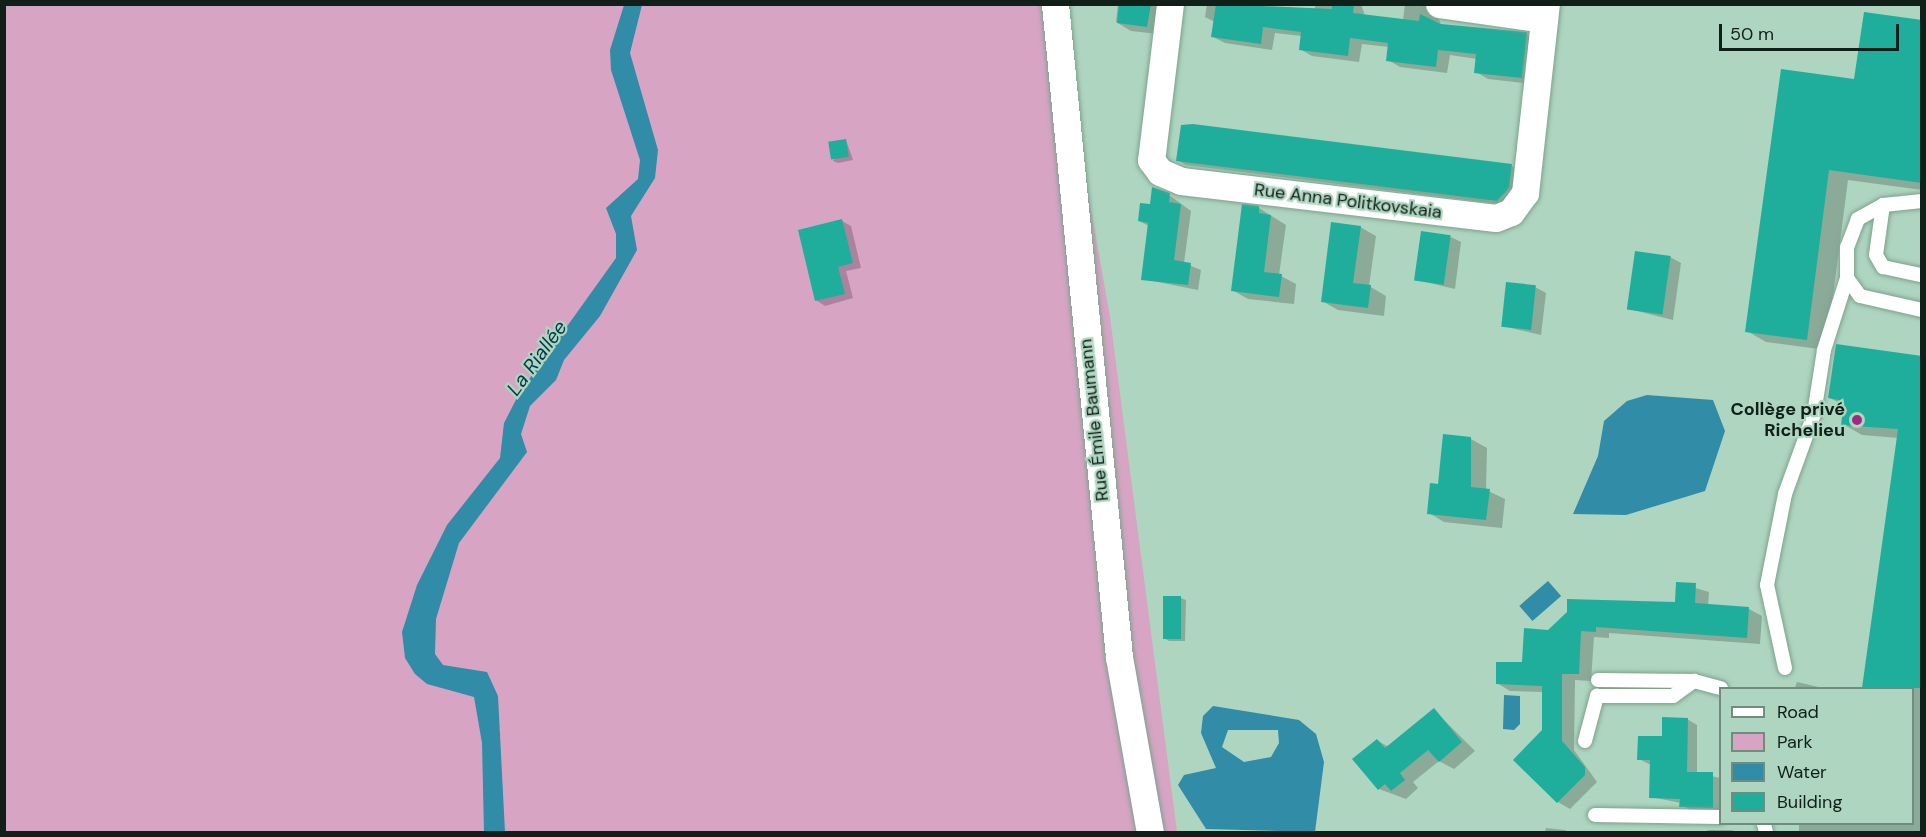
<!DOCTYPE html>
<meta charset="utf-8">
<style>
body{margin:0}
#map{position:relative;width:1926px;height:837px;overflow:hidden;background:#aed5bf;font-family:"DM Sans",sans-serif}
div>[style]{position:absolute}
[style*='--x']{left:calc(var(--x)*1px);top:calc(var(--y)*1px);width:calc(var(--w)*1px);rotate:calc(var(--a)*1deg)}
.green>*{inset:0;background:#d7a4c4}
.water>*{inset:0;background:#308ca7;transform-origin:0 0}
.shadow>*{inset:0;background:#0003}
.building>*{inset:0;background:#1fae9b;transform-origin:0 0}
.roads{filter:drop-shadow(0 0 2px #7ca28d) drop-shadow(0 0 2px #7ca28d)}
.lane>*{height:14px;margin:-7px;padding:0 7px;transform-origin:7px;border-radius:7px;background:#fff}
.street>*{height:27px;margin:-13.5px;padding:0 13.5px;transform-origin:13.5px;border-radius:13.5px;background:#fff}
.dots>*{width:16px;height:16px;translate:-50% -50%;box-sizing:border-box;border:3px solid #aed5bf;border-radius:50%}
span{translate:-50% -50%;white-space:nowrap;text-align:center;line-height:1.15;-webkit-text-stroke:4.5px #aed5bf;paint-order:stroke}
.street-label{font-size:18px;color:#101f18}
.poi-label{font-size:18px;color:#101f18;font-weight:700}
.right{translate:-100% -50%;text-align:right}
.water-label{font-size:20px;color:#003947;font-style:italic}
.frame{position:absolute;inset:0;border:6px solid #101f18;pointer-events:none}
.legend{position:absolute;left:1719px;top:687px;width:195px;height:138px;box-sizing:border-box;background:#aed5bf;border:2px solid #6f8c7c;margin:0;padding:8px 10px;list-style:none;font-size:18px;color:#101f18}
.legend li{display:flex;align-items:center;gap:12px;height:30px}
.legend b{width:30px;border:2px solid #6f8c7c}
.scale{position:absolute;left:1719px;top:24px;width:180px;height:27px;box-sizing:border-box;border:3px solid #101f18;border-top:0;padding-left:8px;font-size:18px;line-height:21px;white-space:nowrap;color:#101f18;-webkit-text-stroke:4px #aed5bf;paint-order:stroke}
</style>
<div id="map">
<div class="green">
<i style="clip-path:polygon(5px 5px,1055px 5px,1110px 317px,1177px 832px,5px 832px)"></i>
</div>
<div class="water">
<i style="clip-path:polygon(624px 5px,642px 5px,630px 53px,658px 150px,655px 178px,631px 216px,637px 250px,600px 316px,564px 360px,556px 380px,530px 406px,521px 434px,527px 452px,459px 543px,436px 619px,435px 654px,443px 665px,487px 672px,498px 696px,505px 832px,484px 832px,482px 743px,474px 697px,427px 684px,415px 674px,405px 658px,402px 632px,417px 585px,447px 525px,500px 458px,504px 423px,520px 392px,616px 258px,616px 234px,606px 208px,638px 179px,640px 160px,611px 70px,610px 50px)"></i>
<i style="clip-path:polygon(1647px 395px,1713px 400px,1725px 431px,1705px 491px,1626px 515px,1573px 514px,1598px 456px,1604px 421px,1627px 401px)"></i>
<i style="left:1548px;top:581px;width:20px;height:38px;rotate:49deg"></i>
<i style="clip-path:polygon(1504px 695px,1520px 696px,1520px 724px,1514px 730px,1503px 729px)"></i>
<i style="clip-path:polygon(evenodd,1213px 706px,1299px 720px,1316px 734px,1324px 762px,1315px 832px,1206px 829px,1178px 785px,1184px 775px,1216px 768px,1201px 733px,1203px 716px,1213px 706px,1228px 730px,1278px 730px,1279px 743px,1271px 757px,1244px 762px,1222px 747px,1228px 730px)"></i>
</div>
<div class="shadow">
<i style="clip-path:polygon(1118px 4px,1171px 4px,1167px 35px,1131px 31px,1116px 22px)"></i>
<i style="clip-path:polygon(1207px 4px,1315px 9px,1315px 4px,1361px 4px,1365px 16px,1403px 20px,1405px 4px,1440px 4px,1435px 8px,1441px 25px,1527px 34px,1538px 41px,1534px 84px,1488px 79px,1476px 72px,1477px 59px,1450px 55px,1447px 73px,1400px 67px,1388px 60px,1389px 47px,1362px 44px,1359px 62px,1312px 56px,1300px 49px,1302px 36px,1275px 33px,1272px 50px,1225px 43px,1213px 37px,1215px 22px,1205px 17px)"></i>
<i style="clip-path:polygon(1922px 21px,1922px 190px,1848px 180px,1826px 350px,1766px 342px,1747px 331px,1855px 81px)"></i>
<i style="clip-path:polygon(1182px 126px,1512px 166px,1521px 171px,1507px 205px,1186px 165px,1177px 160px)"></i>
<i style="clip-path:polygon(846px 140px,853px 160px,838px 163px,833px 161px)"></i>
<i style="clip-path:polygon(1169px 195px,1191px 211px,1184px 263px,1201px 270px,1198px 290px,1143px 279px,1149px 226px,1139px 221px)"></i>
<i style="clip-path:polygon(1259px 208px,1286px 225px,1279px 275px,1296px 284px,1294px 304px,1248px 299px,1232px 290px)"></i>
<i style="clip-path:polygon(842px 221px,851px 226px,861px 268px,846px 271px,853px 298px,825px 306px,816px 300px)"></i>
<i style="clip-path:polygon(1360px 227px,1376px 236px,1369px 286px,1386px 296px,1384px 316px,1338px 310px,1322px 301px)"></i>
<i style="clip-path:polygon(1451px 237px,1461px 242px,1455px 289px,1417px 280px)"></i>
<i style="clip-path:polygon(1670px 257px,1681px 263px,1673px 320px,1629px 309px)"></i>
<i style="clip-path:polygon(1535px 287px,1546px 293px,1541px 335px,1502px 326px)"></i>
<i style="clip-path:polygon(1922px 360px,1922px 832px,1799px 832px,1799px 824px,1912px 824px,1912px 688px,1864px 688px,1899px 438px,1862px 435px,1843px 424px,1845px 406px,1830px 398px)"></i>
<i style="clip-path:polygon(1471px 439px,1487px 448px,1486px 490px,1505px 499px,1502px 528px,1444px 522px,1429px 513px)"></i>
<i style="clip-path:polygon(1678px 583px,1709px 592px,1708px 606px,1749px 609px,1762px 616px,1760px 644px,1609px 633px,1609px 638px,1594px 637px,1591px 681px,1575px 680px,1574px 750px,1597px 782px,1570px 809px,1558px 802px,1543px 730px,1544px 692px,1510px 691px,1497px 683px,1524px 664px,1549px 631px,1676px 603px)"></i>
<i style="clip-path:polygon(1181px 598px,1186px 600px,1185px 641px,1169px 641px,1164px 638px)"></i>
<i style="clip-path:polygon(1797px 682px,1823px 688px,1795px 688px)"></i>
<i style="clip-path:polygon(1434px 710px,1475px 751px,1454px 769px,1439px 761px,1413px 782px,1418px 788px,1406px 799px,1379px 789px,1378px 741px,1389px 747px)"></i>
<i style="clip-path:polygon(1687px 719px,1697px 725px,1697px 773px,1720px 778px,1720px 813px,1691px 812px,1681px 803px,1651px 797px,1651px 765px,1639px 759px)"></i>
<i style="clip-path:polygon(1546px 828px,1565px 830px,1569px 832px,1545px 832px)"></i>
<i style="clip-path:polygon(1708px 830px,1732px 830px,1736px 832px,1705px 832px)"></i>
</div>
<div class="building">
<i style="clip-path:polygon(1119px 4px,1151px 4px,1147px 27px,1117px 23px)"></i>
<i style="clip-path:polygon(1216px 4px,1332px 9px,1332px 4px,1354px 4px,1353px 13px,1419px 21px,1420px 14px,1441px 24px,1527px 32px,1522px 78px,1474px 73px,1476px 54px,1438px 50px,1436px 67px,1386px 61px,1388px 43px,1350px 38px,1348px 56px,1299px 50px,1301px 32px,1263px 27px,1261px 44px,1211px 37px)"></i>
<i style="clip-path:polygon(1864px 12px,1922px 20px,1922px 183px,1829px 170px,1807px 340px,1745px 332px,1781px 69px,1854px 79px)"></i>
<i style="clip-path:polygon(1193px 124px,1512px 164px,1509px 188px,1497px 201px,1176px 161px,1181px 125px)"></i>
<i style="left:846px;top:139px;width:18px;height:18px;rotate:81deg"></i>
<i style="clip-path:polygon(1152px 187px,1170px 193px,1169px 202px,1181px 204px,1174px 260px,1191px 263px,1188px 285px,1141px 280px,1148px 223px,1138px 221px,1140px 203px,1150px 204px)"></i>
<i style="clip-path:polygon(1242px 204px,1259px 206px,1259px 213px,1271px 215px,1264px 272px,1282px 274px,1279px 297px,1231px 291px)"></i>
<i style="clip-path:polygon(842px 219px,853px 263px,838px 267px,845px 294px,815px 301px,798px 230px)"></i>
<i style="clip-path:polygon(1331px 222px,1361px 226px,1353px 283px,1371px 285px,1368px 308px,1321px 302px)"></i>
<i style="left:1421px;top:231px;width:30px;height:50px;rotate:8deg"></i>
<i style="left:1635px;top:251px;width:36px;height:59px;rotate:8deg"></i>
<i style="left:1506px;top:282px;width:30px;height:45px;rotate:6deg"></i>
<i style="clip-path:polygon(1836px 344px,1922px 356px,1922px 688px,1862px 688px,1898px 429px,1841px 425px,1844px 401px,1828px 398px)"></i>
<i style="clip-path:polygon(1443px 434px,1471px 437px,1471px 487px,1490px 489px,1486px 520px,1427px 514px,1430px 483px,1438px 484px)"></i>
<i style="clip-path:polygon(1676px 582px,1696px 583px,1695px 603px,1749px 607px,1747px 638px,1596px 627px,1596px 632px,1581px 631px,1579px 674px,1562px 674px,1562px 741px,1585px 767px,1585px 775px,1557px 803px,1513px 760px,1542px 730px,1542px 686px,1496px 684px,1496px 662px,1522px 662px,1524px 628px,1548px 630px,1567px 612px,1567px 599px,1675px 602px)"></i>
<i style="left:1163px;top:596px;width:18px;height:43px"></i>
<i style="clip-path:polygon(1434px 708px,1462px 742px,1439px 762px,1428px 750px,1400px 773px,1405px 780px,1391px 791px,1385px 784px,1378px 790px,1352px 759px,1377px 739px,1385px 748px)"></i>
<i style="clip-path:polygon(1662px 717px,1688px 718px,1687px 772px,1713px 772px,1713px 808px,1679px 807px,1680px 799px,1649px 798px,1650px 760px,1637px 760px,1638px 736px,1662px 736px)"></i>
</div>
<div class="roads">
<div class="lane">
<i style="--x:1922;--y:201;--w:39;--a:174"></i>
<i style="--x:1883;--y:205;--w:29;--a:151"></i>
<i style="--x:1858;--y:219;--w:30;--a:111"></i>
<i style="--x:1847;--y:247;--w:31;--a:90"></i>
<i style="--x:1847;--y:278;--w:22;--a:54"></i>
<i style="--x:1860;--y:296;--w:64;--a:12.7"></i>
<i style="--x:1883;--y:205;--w:50;--a:98"></i>
<i style="--x:1876;--y:255;--w:14;--a:60"></i>
<i style="--x:1883;--y:267;--w:40;--a:12"></i>
<i style="--x:1785;--y:668;--w:85;--a:-102.2"></i>
<i style="--x:1767;--y:585;--w:93;--a:-78.8"></i>
<i style="--x:1785;--y:494;--w:85;--a:-70.1"></i>
<i style="--x:1814;--y:414;--w:65;--a:-81.1"></i>
<i style="--x:1824;--y:350;--w:76;--a:-72.3"></i>
<i style="--x:1598;--y:680;--w:96;--a:0.6"></i>
<i style="--x:1694;--y:681;--w:28;--a:15"></i>
<i style="--x:1585;--y:741;--w:47;--a:-75.1"></i>
<i style="--x:1597;--y:696;--w:76;--a:0"></i>
<i style="--x:1673;--y:696;--w:26;--a:-36"></i>
<i style="--x:1595;--y:815;--w:125;--a:0.9"></i>
<i style="--x:1764;--y:824;--w:8;--a:76"></i>
</div>
<div class="street">
<i style="--x:1055;--y:4;--w:656;--a:84.4"></i>
<i style="--x:1119;--y:657;--w:178;--a:80"></i>
<i style="--x:1170;--y:4;--w:157;--a:96.9"></i>
<i style="--x:1151;--y:160;--w:15;--a:53"></i>
<i style="--x:1160;--y:172;--w:23;--a:23"></i>
<i style="--x:1181;--y:181;--w:317;--a:6.7"></i>
<i style="--x:1496;--y:218;--w:16;--a:-22"></i>
<i style="--x:1511;--y:212;--w:24;--a:-54"></i>
<i style="--x:1525;--y:193;--w:190;--a:-83.7"></i>
<i style="--x:1439;--y:4;--w:106;--a:8.1"></i>
</div>
</div>
<div class="dots">
<i style="left:1857px;top:420px;background:#a12981"></i>
</div>
<div class="street-label">
<span style="left:1348px;top:201px;rotate:7deg">Rue Anna Politkovskaia</span>
<span style="left:1094px;top:420px;rotate:-96deg">Rue Émile Baumann</span>
</div>
<div class="poi-label">
<span class="right" style="left:1845px;top:420px">Collège privé<br>Richelieu</span>
</div>
<div class="water-label">
<span style="left:537px;top:358px;rotate:-54deg">La Riallée</span>
</div>
<div class="frame"></div>
<ul class="legend">
<li><b style="height:8px;background:#fff"></b>Road</li>
<li><b style="height:16px;background:#d7a4c4"></b>Park</li>
<li><b style="height:16px;background:#308ca7"></b>Water</li>
<li><b style="height:16px;background:#1fae9b"></b>Building</li>
</ul>
<div class="scale">50 m</div>
</div>
